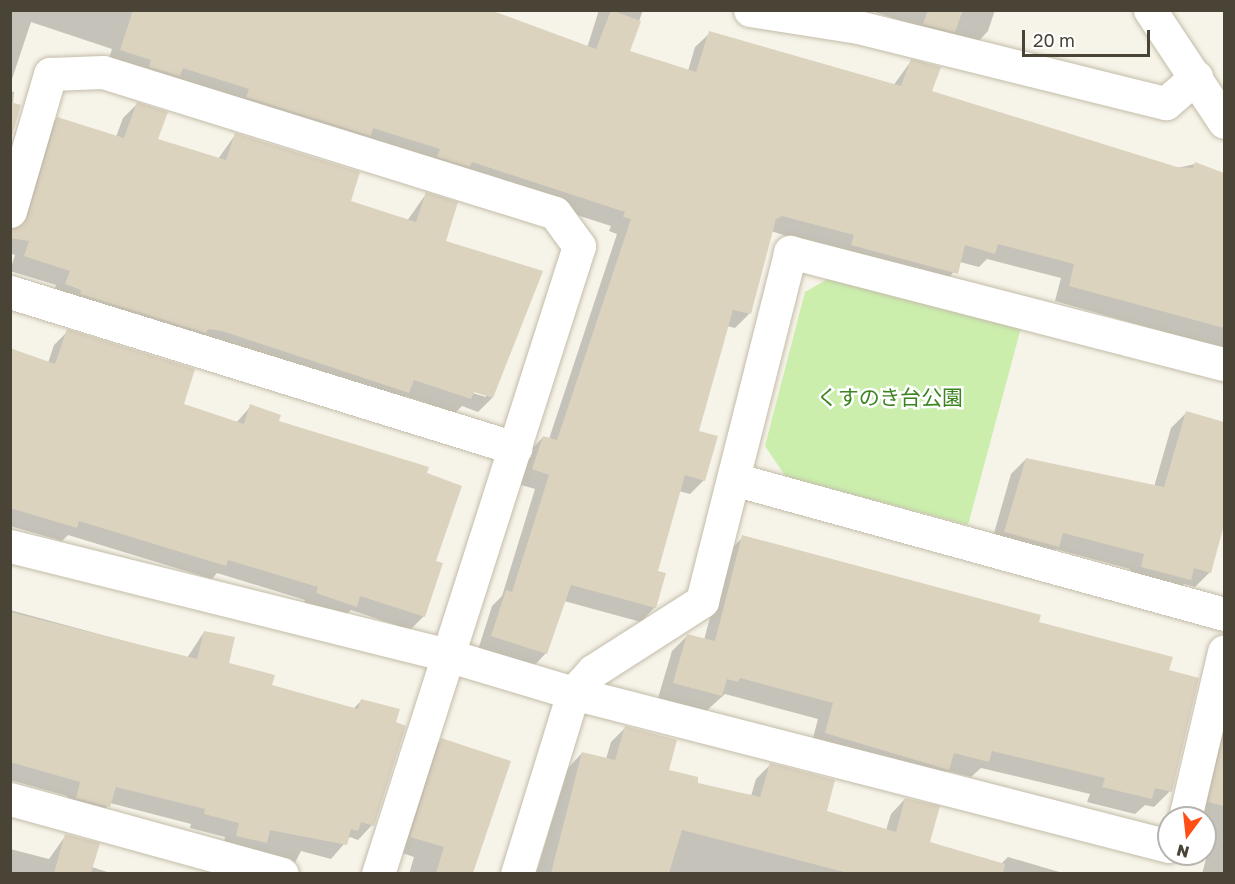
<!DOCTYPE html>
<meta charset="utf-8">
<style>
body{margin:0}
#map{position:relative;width:1235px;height:884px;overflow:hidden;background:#f6f3e8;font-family:"Golos Text","Noto Sans JP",sans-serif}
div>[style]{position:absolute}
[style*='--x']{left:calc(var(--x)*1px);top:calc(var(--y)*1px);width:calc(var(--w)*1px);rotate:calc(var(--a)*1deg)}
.green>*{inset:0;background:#cbeead}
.shadow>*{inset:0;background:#0003}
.building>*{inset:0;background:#dcd3bf}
.roads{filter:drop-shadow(0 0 2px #c3bca9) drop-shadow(0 0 2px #c3bca9)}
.minor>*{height:33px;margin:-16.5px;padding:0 16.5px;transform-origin:16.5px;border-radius:16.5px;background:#fff}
span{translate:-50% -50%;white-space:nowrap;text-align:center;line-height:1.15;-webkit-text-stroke:5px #fff;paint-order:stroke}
.park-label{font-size:21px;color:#3d8421}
.frame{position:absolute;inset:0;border:12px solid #4a4436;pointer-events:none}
.north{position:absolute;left:1157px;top:806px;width:60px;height:60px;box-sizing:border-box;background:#fff;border:2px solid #b7b4af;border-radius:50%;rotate:195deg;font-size:16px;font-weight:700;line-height:24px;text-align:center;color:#4a4436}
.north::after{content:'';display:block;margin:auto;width:21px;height:27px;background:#ff4f16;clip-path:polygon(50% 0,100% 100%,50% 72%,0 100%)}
.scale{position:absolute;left:1022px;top:30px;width:128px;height:27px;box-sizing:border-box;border:3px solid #4a4436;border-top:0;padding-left:8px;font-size:18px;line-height:21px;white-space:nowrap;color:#4a4436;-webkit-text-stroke:4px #fff;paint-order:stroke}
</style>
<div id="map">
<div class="green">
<i style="clip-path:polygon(833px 276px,1022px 324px,968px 525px,786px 477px,765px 446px,805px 292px)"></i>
</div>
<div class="shadow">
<i style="clip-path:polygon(10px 10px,472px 10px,587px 48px,599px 10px,643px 10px,628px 52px,688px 71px,695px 47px,710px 33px,893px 86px,911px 61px,930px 92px,1177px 168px,1195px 164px,1224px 175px,1224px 225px,1205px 277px,1224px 282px,1224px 349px,1055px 301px,1061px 278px,987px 259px,979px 267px,960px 262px,943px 287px,771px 231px,749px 314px,735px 328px,727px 326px,697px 432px,704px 480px,690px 494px,679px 491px,656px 572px,655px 607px,641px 622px,564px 601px,546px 653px,532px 668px,478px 650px,492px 606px,502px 596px,535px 489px,518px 484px,529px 452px,543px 437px,549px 439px,617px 234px,609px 231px,611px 226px,107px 64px,112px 49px,31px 22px,10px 85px)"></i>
<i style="clip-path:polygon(869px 10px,995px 10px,988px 31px,974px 46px)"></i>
<i style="clip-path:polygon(10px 91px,14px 92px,10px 137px)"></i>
<i style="clip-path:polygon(evenodd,137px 104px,156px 140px,218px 159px,235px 135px,349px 202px,407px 221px,426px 194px,444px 242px,541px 272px,492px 398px,478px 412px,462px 406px,455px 413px,405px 396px,393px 407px,52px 299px,56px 285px,10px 271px,15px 255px,10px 253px,10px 229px,43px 133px,57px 118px,116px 137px,123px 118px,137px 104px,467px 388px,486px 394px,486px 397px,466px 391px,467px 388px)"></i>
<i style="clip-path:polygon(68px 331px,182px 405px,236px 423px,251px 406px,277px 422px,425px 474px,434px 562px,424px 616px,410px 630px,351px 610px,342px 619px,303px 607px,305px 600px,217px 573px,212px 579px,68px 535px,62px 541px,10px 526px,10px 351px,48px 363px,54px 345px)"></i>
<i style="clip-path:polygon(1186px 413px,1224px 427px,1224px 520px,1210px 572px,1195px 587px,1184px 584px,1174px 594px,1127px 582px,1130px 569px,1055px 549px,1042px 561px,990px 547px,1011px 474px,1026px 459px,1154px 487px,1171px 428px)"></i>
<i style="clip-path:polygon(743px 537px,1037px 623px,1168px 671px,1170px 791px,1154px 807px,1145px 805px,1135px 814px,1087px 802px,1090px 794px,981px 768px,971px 777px,947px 771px,932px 785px,810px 749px,818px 719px,725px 694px,705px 712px,658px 698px,672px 651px,688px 635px,704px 640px,727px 553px)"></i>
<i style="clip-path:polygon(10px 610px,187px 658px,204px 632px,227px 664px,270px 687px,353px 709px,361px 701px,372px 825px,358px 840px,350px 837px,331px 859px,301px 851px,289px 874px,221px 856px,225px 837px,190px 828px,191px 824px,110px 803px,95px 821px,62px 812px,67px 796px,10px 780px)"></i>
<i style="clip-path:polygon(1224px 700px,1224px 874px,1202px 874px,1212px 836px,1206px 835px,1209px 820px,1201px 818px)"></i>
<i style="clip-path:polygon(626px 727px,667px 771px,696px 784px,751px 796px,756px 779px,770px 765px,825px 812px,886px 830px,891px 814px,905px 799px,928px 843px,1000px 865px,1008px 857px,1066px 874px,536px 874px,568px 768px,582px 753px,606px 759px,611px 742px)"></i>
<i style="clip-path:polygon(442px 739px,509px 762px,471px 874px,409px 874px,414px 857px,396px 851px,427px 754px)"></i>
<i style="clip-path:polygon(66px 835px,92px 867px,113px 874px,10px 874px,10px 849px,49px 859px)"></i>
</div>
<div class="building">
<i style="clip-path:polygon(133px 10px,490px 10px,596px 49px,611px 10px,641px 21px,630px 51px,696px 72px,709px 31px,901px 86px,911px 59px,941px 67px,932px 91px,1177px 167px,1193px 168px,1195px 162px,1224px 173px,1224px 328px,1069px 286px,1074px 264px,998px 244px,995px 254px,965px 245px,958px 274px,851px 245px,854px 235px,782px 216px,776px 219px,751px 314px,733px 310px,699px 431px,718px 436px,705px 481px,685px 475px,658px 571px,666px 573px,656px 608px,571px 585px,547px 654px,534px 650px,491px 636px,506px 590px,512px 592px,549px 475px,532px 469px,543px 436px,557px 440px,631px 219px,623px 217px,625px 212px,472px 162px,470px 167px,437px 157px,440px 149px,373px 128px,371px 136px,246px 97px,249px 89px,183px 68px,180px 76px,149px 67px,151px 60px,120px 50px)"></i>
<i style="clip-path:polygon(928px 10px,963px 10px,955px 32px,923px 24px)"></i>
<i style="clip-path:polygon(10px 102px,21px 105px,10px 142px)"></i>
<i style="clip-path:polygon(137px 102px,168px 112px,158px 139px,226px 160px,235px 133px,360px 172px,351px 201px,416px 222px,426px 192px,458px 202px,446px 241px,543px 271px,493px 398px,474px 392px,471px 399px,414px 380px,409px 393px,222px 331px,208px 329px,206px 333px,80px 294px,81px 290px,65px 284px,70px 271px,24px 256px,29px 241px,10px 238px,10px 229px,28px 216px,57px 117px,124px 138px)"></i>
<i style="clip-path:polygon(67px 329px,195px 369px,184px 404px,244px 424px,250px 404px,281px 415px,279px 421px,429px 467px,427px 473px,462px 486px,436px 561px,443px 563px,425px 617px,360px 596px,357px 607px,316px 593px,318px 587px,228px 560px,226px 566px,79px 521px,77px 528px,10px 508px,10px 348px,55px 364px)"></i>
<i style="clip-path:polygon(1186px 411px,1224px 422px,1224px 525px,1211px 573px,1194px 568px,1191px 580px,1141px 567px,1144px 554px,1063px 533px,1059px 547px,1004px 532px,1026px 458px,1164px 487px)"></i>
<i style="clip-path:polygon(742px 535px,1041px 615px,1039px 622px,1173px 657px,1169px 670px,1199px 678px,1172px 792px,1155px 788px,1152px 799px,1102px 787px,1105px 778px,992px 751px,989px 762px,954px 753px,949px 770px,825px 733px,833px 703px,740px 678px,738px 682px,727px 679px,722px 696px,673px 683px,687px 634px,715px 641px)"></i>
<i style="clip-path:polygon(10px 612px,197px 659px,204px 631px,235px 637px,229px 663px,275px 675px,272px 685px,358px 709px,361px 699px,400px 709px,396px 722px,406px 726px,374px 826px,361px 822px,358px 831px,351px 829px,347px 845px,270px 830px,267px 843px,236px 836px,239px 823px,204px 814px,205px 809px,116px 787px,110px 807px,76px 798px,80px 782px,10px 762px)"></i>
<i style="clip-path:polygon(625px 726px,677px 740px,669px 770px,698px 777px,698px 783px,760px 797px,770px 763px,835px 780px,827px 811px,896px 832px,905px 798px,940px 806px,930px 842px,1005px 864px,1003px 873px,848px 873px,682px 830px,669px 873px,551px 873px,582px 752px,615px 760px)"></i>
<i style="clip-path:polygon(1224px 732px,1224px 806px,1208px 802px)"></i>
<i style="clip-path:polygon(441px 738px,511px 761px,473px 873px,436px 873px,444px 847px,410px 837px)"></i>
<i style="clip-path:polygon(65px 834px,100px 843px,91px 873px,54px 873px)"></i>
</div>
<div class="roads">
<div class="minor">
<i style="--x:750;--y:10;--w:109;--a:8.9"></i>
<i style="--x:858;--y:27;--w:317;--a:13.9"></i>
<i style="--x:1166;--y:103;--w:40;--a:-41"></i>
<i style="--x:1150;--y:10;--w:134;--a:56.5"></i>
<i style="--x:10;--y:211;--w:143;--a:-73.7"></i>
<i style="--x:50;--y:74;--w:53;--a:-2.2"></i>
<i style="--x:103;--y:72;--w:473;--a:17.3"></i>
<i style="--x:555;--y:213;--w:41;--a:54"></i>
<i style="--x:579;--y:246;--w:659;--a:107.75"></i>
<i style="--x:10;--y:292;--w:529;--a:17.17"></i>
<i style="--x:737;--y:480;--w:505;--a:15.38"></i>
<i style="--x:10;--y:546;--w:454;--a:14"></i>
<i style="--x:450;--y:656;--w:128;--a:16.7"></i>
<i style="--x:573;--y:693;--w:615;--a:14.4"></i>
<i style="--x:10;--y:799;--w:282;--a:15.4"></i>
<i style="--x:1185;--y:818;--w:171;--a:-76.8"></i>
<i style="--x:517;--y:874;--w:189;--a:-72.8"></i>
<i style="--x:573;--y:693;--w:30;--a:-48"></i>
<i style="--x:593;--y:671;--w:130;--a:-32.7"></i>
<i style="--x:702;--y:601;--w:360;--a:-75.8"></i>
<i style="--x:790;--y:252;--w:448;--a:14.5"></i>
</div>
</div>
<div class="park-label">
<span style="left:890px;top:397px">くすのき台公園</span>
</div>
<div class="frame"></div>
<div class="north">N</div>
<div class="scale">20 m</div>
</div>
